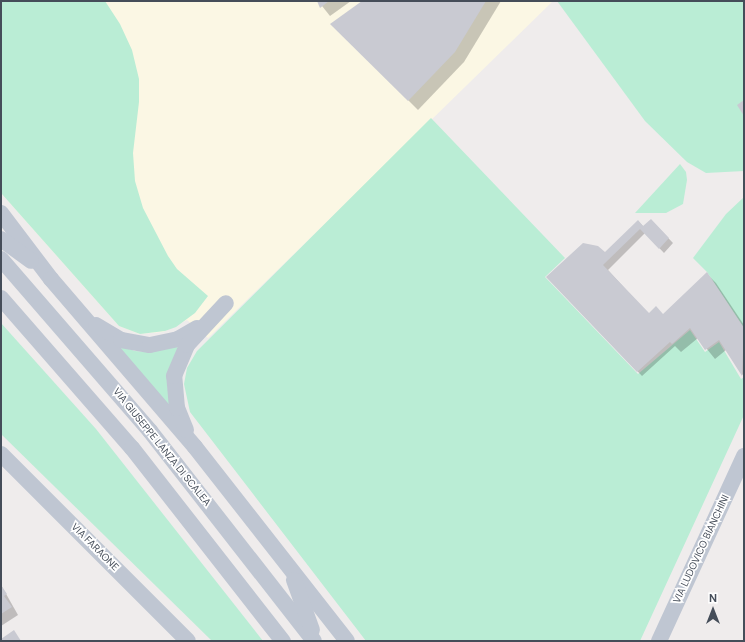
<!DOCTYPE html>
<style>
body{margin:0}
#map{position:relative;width:745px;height:642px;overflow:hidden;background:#efecec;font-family:"DM Sans",sans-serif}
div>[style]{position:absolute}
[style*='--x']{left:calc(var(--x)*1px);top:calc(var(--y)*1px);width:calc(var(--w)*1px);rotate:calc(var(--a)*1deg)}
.commercial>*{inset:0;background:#fbf7e4}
.green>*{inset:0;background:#baedd5}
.shadow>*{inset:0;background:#0003}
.building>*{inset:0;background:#c9cad2}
.minor>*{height:16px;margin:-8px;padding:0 8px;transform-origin:8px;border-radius:8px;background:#bfc6d2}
span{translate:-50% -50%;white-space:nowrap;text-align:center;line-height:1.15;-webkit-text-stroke:3.5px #fff;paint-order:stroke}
.street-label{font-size:10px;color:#454d59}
.frame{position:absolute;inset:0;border:2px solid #454d59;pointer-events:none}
.north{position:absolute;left:693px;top:590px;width:40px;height:40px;-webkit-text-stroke:3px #fff;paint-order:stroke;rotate:0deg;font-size:11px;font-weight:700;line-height:16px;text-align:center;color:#454d59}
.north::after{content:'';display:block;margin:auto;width:14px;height:18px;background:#454d59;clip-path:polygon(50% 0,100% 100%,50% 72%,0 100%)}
</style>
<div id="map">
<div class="commercial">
<i style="clip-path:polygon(1px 1px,553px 1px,208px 338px,187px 320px,163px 332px,139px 334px,119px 326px,1px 193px)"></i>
</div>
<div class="green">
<i style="clip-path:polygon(1px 1px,105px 1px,120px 24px,132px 50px,139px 79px,139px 102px,133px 153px,135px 181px,143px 208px,168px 256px,177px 269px,208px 296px,195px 313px,176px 327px,165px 331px,140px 334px,119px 326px,1px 193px)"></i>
<i style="clip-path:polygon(557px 1px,744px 1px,744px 171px,706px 173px,687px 162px,645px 121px)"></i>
<i style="clip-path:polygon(431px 118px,565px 258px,545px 277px,638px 374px,690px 330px,705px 352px,719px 342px,741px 379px,744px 377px,744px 415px,640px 641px,366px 641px,190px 412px,184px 384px,187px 368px,197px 351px)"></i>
<i style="clip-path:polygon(680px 164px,686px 172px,687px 180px,683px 204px,666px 213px,635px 213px)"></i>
<i style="clip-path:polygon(744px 197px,744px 328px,707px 272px,693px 258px,726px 214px)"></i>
<i style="clip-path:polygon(1px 323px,96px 429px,263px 641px,212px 641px,1px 434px)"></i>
<i style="clip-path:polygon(114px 344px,135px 351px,147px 352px,178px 346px,167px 381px,170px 408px)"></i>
</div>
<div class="shadow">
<i style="clip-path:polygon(318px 1px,351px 1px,330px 16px)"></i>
<i style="clip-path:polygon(364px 1px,501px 1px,464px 62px,418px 110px,332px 24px)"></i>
<i style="clip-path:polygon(651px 220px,673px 243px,664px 253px,645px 233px,608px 270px,649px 315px,663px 315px,707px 274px,716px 283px,744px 325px,744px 377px,726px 350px,715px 359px,698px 338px,681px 352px,675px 346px,642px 376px,548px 277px,605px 254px,638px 221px,644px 227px)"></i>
<i style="clip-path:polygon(1px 585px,18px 615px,1px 626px)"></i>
</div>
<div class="building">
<i style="clip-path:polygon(317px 1px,329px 1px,320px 8px)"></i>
<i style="clip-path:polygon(362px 1px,486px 1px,455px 52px,408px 101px,330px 24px)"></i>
<i style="clip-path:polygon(744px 100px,744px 116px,737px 105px)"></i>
<i style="clip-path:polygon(651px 219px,669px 238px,659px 249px,640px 229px,603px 265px,649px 313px,656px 306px,663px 314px,707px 272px,744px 328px,742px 376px,719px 340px,705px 350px,690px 328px,672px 344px,670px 342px,637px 372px,546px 277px,583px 243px,598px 246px,605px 252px,638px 220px,643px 226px)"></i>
<i style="clip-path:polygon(1px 585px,7px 594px,4px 596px,12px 607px,1px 614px)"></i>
<i style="clip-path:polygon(14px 630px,21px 641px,1px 641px,1px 639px)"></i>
</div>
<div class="minor">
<i style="--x:1;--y:213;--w:83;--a:52.9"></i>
<i style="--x:51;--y:279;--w:221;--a:49.4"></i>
<i style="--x:195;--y:447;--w:246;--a:51.9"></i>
<i style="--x:1;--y:239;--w:37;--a:36"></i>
<i style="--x:1;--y:259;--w:228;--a:49.1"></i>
<i style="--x:150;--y:431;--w:266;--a:52"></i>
<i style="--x:1;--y:298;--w:199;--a:48.9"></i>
<i style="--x:132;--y:448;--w:245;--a:52"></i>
<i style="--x:96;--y:325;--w:29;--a:31"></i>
<i style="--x:121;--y:340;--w:29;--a:10"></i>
<i style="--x:150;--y:345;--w:29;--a:-12"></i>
<i style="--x:178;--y:339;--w:22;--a:-30"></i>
<i style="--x:186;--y:430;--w:24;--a:-112"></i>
<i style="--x:177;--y:408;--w:32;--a:-95"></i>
<i style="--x:174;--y:376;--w:34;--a:-67"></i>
<i style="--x:187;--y:345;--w:57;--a:-47.1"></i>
<i style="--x:1;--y:454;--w:264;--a:45"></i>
<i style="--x:294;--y:580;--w:53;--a:70.2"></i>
<i style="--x:659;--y:641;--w:204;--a:-65.3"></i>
</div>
<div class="street-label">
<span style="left:162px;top:447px;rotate:51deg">VIA GIUSEPPE LANZA DI SCALEA</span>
<span style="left:95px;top:547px;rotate:45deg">VIA FARAONE</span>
<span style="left:701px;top:549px;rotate:-65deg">VIA LUDOVICO BIANCHINI</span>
</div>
<div class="frame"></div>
<div class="north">N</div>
</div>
